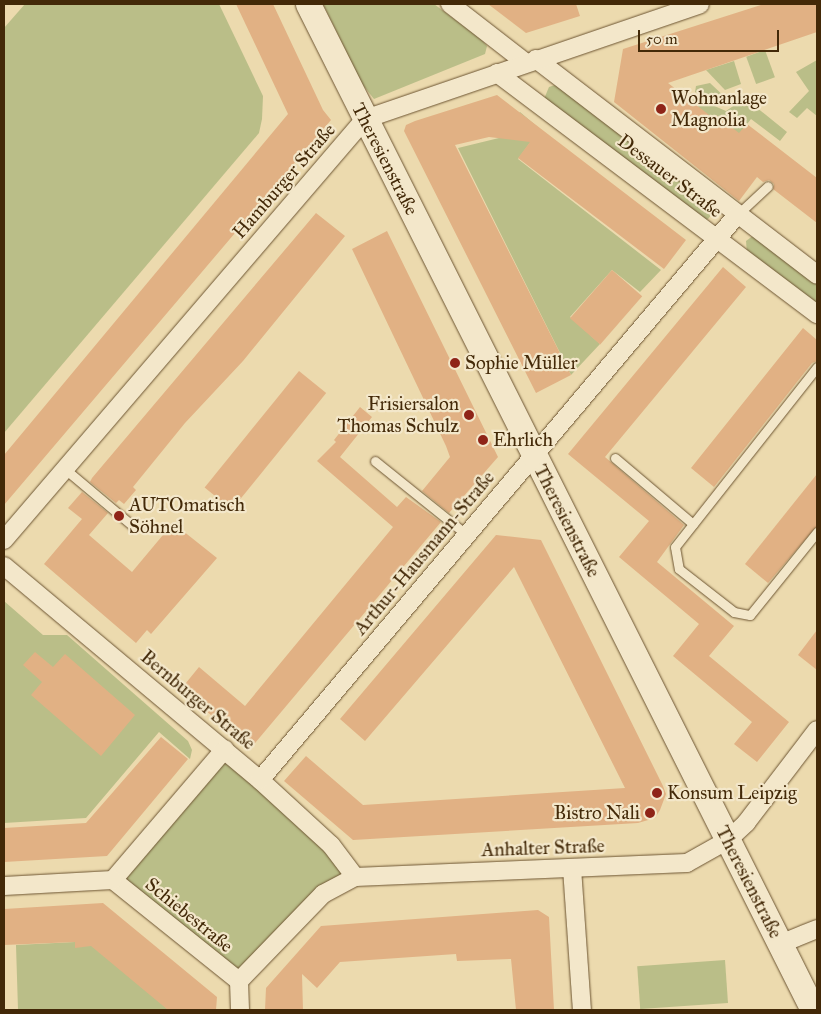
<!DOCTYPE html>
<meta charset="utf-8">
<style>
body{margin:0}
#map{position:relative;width:821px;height:1014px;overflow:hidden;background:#ecdaae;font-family:"IM FELL Great Primer",serif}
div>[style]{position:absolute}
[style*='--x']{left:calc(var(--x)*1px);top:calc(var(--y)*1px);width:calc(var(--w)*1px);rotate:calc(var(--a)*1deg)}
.green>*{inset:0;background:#babe88;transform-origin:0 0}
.building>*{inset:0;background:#e1b184;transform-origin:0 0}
.roads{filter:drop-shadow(0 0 1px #6d5532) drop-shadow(0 0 1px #6d5532)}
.lane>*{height:9px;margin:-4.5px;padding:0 4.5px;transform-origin:4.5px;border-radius:4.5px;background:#f3e7ca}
.street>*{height:18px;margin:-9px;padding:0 9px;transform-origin:9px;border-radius:9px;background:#f3e7ca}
.secondary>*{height:25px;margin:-12.5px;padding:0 12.5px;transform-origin:12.5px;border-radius:12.5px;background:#f3e7ca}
.dots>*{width:14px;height:14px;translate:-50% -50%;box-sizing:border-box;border:2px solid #f3e7ca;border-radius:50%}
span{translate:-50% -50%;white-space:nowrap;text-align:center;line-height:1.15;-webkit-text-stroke:4.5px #f3e7ca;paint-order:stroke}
.poi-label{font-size:19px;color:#432908}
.left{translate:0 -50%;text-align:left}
.right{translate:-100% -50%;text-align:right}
.street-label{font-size:19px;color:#432908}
.frame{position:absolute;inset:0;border:5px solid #432908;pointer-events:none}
.scale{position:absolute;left:638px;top:30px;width:141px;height:22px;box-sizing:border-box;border:2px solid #432908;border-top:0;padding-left:6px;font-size:15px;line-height:18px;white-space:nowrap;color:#432908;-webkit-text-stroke:4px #f3e7ca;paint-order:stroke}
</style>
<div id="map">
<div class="green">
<i style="clip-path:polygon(25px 4px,219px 4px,263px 96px,262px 119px,259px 133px,4px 433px,4px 28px)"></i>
<i style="clip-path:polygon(323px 4px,434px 4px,481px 39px,487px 46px,485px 54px,374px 99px,362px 84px)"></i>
<i style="left:765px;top:50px;width:29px;height:20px;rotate:70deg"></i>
<i style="clip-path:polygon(817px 60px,817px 116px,807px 108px,797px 118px,789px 112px,809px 91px,796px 72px)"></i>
<i style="clip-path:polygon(734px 61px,741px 84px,725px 90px,706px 70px)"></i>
<i style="clip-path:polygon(710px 83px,728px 100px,722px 104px,695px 92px,696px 86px)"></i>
<i style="clip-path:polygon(555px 85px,562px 87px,713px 205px,713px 213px,708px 219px,703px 220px,544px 99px,549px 87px)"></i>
<i style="clip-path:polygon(682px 92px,726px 111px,745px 98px,787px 132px,780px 141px,751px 119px,737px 137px,716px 115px,713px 118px,676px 98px)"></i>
<i style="clip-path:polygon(520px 112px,540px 129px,518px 159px,661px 270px,640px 292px,612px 270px,570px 317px,600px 344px,571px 375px,458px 148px,499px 138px)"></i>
<i style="clip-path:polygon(754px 235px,817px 281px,817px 307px,747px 253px,746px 241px)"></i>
<i style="clip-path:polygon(4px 601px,43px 635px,67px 635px,188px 741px,192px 750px,190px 759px,159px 732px,86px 818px,4px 823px)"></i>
<i style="clip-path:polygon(225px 749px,355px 877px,239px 981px,114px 880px)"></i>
<i style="clip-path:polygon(75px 942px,93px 946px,169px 1010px,18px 1010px,16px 945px)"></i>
<i style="left:725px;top:960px;width:43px;height:88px;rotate:86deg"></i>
</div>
<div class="building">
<i style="clip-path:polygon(236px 4px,273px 4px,323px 110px,331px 120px,4px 505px,4px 455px,288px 114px)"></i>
<i style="clip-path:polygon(488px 4px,576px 4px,580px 16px,526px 33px)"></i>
<i style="clip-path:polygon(764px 4px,817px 4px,817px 32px,668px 83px,713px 118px,716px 115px,739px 133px,747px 124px,817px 178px,817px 223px,773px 189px,774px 184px,769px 180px,763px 182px,757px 177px,739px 201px,614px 102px,623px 49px)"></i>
<i style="clip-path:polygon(497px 95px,686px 240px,664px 269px,518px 158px,530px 142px,489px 137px,455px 145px,571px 375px,536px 393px,404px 131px,406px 125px,415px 121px)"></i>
<i style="clip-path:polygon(316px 213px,345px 236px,243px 361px,185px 423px,133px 487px,136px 490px,124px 504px,119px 500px,116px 503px,90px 482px,92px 478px)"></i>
<i style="clip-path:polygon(387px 231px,498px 457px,449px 513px,422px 491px,450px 457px,446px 446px,352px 249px)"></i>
<i style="clip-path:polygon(723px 267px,746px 287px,605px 457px,684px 525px,657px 562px,734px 626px,709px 656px,789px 722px,757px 762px,734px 744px,752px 722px,673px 656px,699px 624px,619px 557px,649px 521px,568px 454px)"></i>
<i style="left:612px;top:270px;width:40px;height:64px;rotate:41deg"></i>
<i style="clip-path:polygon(803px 328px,817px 340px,817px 361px,812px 363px,714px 487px,691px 468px)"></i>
<i style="left:299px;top:371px;width:35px;height:150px;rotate:39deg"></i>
<i style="clip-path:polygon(360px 407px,372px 417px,340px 457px,397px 507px,406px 497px,441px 522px,250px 749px,181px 689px,199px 667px,245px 706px,393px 527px,317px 461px,336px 442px,334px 440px)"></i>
<i style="clip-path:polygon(817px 474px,817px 526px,768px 583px,745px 564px)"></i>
<i style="clip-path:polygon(82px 492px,108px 513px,89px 535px,132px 572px,173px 523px,217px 558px,151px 634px,147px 630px,136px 643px,44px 564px,82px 519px,68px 508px)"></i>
<i style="clip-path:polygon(496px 535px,541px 540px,663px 786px,666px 794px,660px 810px,655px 818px,638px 823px,353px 840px,284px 781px,306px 756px,363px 805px,625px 788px,514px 567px,365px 741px,340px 719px)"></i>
<i style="clip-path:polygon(817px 630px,817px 670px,798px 655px)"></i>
<i style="clip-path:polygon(35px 652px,53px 667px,65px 654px,135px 715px,101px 756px,31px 695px,42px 682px,23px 665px)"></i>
<i style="clip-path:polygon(161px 737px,188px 759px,107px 856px,4px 862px,4px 828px,86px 823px)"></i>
<i style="clip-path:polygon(103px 903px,217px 997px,216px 1010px,168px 1010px,91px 946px,75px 948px,75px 942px,4px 945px,4px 909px)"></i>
<i style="clip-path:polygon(538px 910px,549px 917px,554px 1010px,516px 1010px,511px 959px,457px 961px,456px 954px,340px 962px,317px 988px,302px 974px,303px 1010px,265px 1010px,266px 988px,321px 926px)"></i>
</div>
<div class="roads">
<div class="lane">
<i style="--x:737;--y:215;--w:42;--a:-43.1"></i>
<i style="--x:817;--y:367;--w:229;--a:128.3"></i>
<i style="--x:675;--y:547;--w:22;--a:80"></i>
<i style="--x:679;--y:569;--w:70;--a:38"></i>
<i style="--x:734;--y:612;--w:16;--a:11"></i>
<i style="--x:750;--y:615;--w:107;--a:-51.1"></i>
<i style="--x:615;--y:458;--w:102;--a:40.2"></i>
<i style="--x:375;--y:461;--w:118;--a:38.8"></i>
<i style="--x:65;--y:469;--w:90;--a:40"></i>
</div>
<div class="street">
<i style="--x:450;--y:4;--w:96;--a:37.8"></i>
<i style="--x:536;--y:59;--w:354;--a:37.5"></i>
<i style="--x:497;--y:73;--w:401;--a:37"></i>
<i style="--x:4;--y:540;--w:555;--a:-49.39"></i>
<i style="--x:365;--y:119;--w:354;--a:-18.9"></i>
<i style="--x:4;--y:566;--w:334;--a:39.9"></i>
<i style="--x:260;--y:780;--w:96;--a:42.5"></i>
<i style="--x:331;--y:845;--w:40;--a:53"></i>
<i style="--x:260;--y:780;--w:739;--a:-49.83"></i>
<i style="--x:572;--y:868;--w:142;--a:86"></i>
<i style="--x:113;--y:880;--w:161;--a:38.7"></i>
<i style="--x:239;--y:981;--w:121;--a:-46"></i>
<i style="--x:323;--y:894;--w:36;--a:-28"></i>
<i style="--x:355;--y:877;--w:332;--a:-2.4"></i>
<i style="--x:687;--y:863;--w:47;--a:-29.3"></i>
<i style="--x:728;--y:840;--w:25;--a:-43"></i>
<i style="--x:746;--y:823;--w:117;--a:-52.6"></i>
<i style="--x:113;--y:880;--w:172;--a:-49.5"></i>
<i style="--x:4;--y:886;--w:109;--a:-3.2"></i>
<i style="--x:780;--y:944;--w:40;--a:-22"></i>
<i style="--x:239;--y:981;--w:29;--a:88"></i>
</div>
<div class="secondary">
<i style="--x:308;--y:4;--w:1126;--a:63.34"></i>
</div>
</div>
<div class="dots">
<i style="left:661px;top:109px;background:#8f2418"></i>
<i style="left:455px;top:363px;background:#8f2418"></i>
<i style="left:469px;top:415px;background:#8f2418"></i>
<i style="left:483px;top:440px;background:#8f2418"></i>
<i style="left:119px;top:516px;background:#8f2418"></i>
<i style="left:657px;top:793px;background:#8f2418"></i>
<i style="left:650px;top:813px;background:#8f2418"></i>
</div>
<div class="poi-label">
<span class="left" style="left:671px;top:109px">Wohnanlage<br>Magnolia</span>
<span class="left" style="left:465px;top:363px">Sophie Müller</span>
<span class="right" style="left:459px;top:415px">Frisiersalon<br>Thomas Schulz</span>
<span class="left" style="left:493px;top:440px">Ehrlich</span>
<span class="left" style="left:129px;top:516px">AUTOmatisch<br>Söhnel</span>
<span class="left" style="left:667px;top:793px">Konsum Leipzig</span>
<span class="right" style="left:640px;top:813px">Bistro Nali</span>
</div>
<div class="street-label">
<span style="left:385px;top:159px;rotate:63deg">Theresienstraße</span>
<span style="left:670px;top:176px;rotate:37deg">Dessauer Straße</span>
<span style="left:284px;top:181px;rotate:-49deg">Hamburger Straße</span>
<span style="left:567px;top:521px;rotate:63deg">Theresienstraße</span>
<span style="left:424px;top:553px;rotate:-50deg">Arthur-Hausmann-Straße</span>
<span style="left:198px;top:700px;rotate:40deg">Bernburger Straße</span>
<span style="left:543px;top:848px;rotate:-2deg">Anhalter Straße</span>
<span style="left:749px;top:882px;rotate:63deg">Theresienstraße</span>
<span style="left:189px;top:915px;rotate:39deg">Schiebestraße</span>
</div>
<div class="frame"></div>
<div class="scale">50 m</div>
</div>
